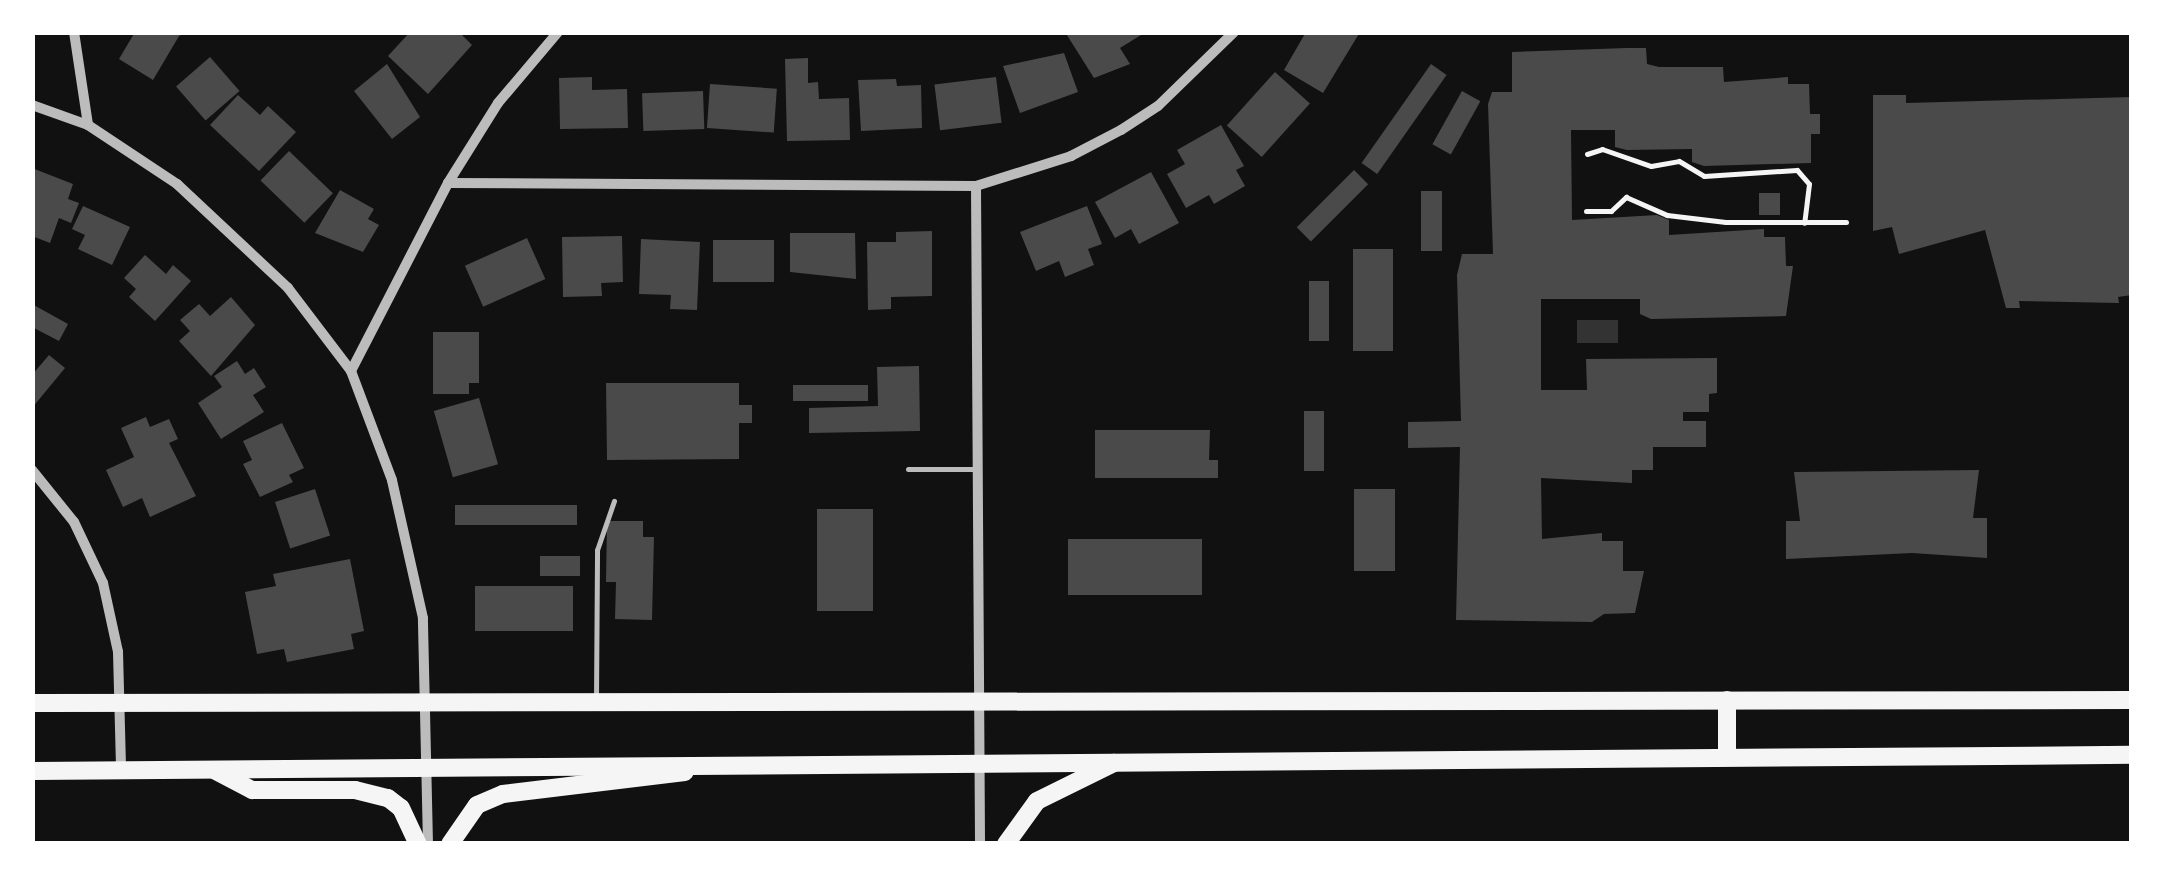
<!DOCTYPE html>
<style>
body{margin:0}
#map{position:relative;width:2164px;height:876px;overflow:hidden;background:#111;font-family:"Exo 2",sans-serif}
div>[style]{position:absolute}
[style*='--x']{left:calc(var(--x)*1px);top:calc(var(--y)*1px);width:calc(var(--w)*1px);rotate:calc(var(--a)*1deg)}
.water>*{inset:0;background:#333;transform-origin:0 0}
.building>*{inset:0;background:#4a4a4a;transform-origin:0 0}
.path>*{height:5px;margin:-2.5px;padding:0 2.5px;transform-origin:2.5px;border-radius:2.5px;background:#f5f5f5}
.service>*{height:5px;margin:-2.5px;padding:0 2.5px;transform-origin:2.5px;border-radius:2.5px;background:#bcbcbc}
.minor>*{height:10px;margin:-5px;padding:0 5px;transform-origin:5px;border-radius:5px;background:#bcbcbc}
.primary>*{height:18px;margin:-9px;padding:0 9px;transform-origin:9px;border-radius:9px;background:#f5f5f5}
span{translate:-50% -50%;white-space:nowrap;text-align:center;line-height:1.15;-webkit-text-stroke:8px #fff;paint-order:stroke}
.frame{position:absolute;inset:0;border:35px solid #fff;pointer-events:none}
</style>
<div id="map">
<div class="water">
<i style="left:1618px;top:320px;width:23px;height:41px;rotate:90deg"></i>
</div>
<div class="building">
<i style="clip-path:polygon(135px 32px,188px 32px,179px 36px,153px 80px,119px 59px)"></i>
<i style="clip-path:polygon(410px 32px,459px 32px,472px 45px,428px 94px,388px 56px)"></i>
<i style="clip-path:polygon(1065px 32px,1139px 32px,1141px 35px,1120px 48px,1130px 64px,1094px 78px)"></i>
<i style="clip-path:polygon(1306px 32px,1360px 32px,1323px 93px,1284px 70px)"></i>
<i style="clip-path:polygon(1627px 48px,1646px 48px,1647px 64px,1659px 67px,1723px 67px,1724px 82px,1788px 77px,1788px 84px,1809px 84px,1810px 114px,1820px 114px,1820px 134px,1811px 134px,1811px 163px,1704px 166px,1692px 162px,1692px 149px,1627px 150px,1615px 147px,1615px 130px,1571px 130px,1572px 220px,1657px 215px,1669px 220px,1669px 235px,1764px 229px,1764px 237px,1785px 237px,1786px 266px,1793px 266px,1786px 316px,1651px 319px,1640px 314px,1640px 299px,1541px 299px,1541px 390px,1587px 390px,1586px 359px,1717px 358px,1717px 393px,1709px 394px,1709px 412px,1683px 412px,1683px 421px,1706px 421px,1706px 447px,1653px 447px,1653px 470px,1632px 470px,1632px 483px,1541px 478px,1542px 539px,1602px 533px,1602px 541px,1623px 541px,1623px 571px,1644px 571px,1635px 613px,1604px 614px,1592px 622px,1456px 620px,1460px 447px,1408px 448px,1408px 422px,1461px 421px,1457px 275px,1462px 254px,1493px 254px,1488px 104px,1492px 92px,1512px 92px,1512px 52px)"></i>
<i style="clip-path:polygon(1064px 53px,1078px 92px,1020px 113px,1003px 66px)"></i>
<i style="left:210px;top:57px;width:45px;height:45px;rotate:49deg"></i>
<i style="clip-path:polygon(808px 58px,808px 83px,818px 82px,819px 99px,849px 98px,850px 140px,787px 141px,785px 59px)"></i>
<i style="clip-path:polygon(387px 64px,420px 117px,392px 139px,354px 91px)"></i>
<i style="left:1431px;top:64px;width:19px;height:121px;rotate:35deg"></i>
<i style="left:1275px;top:72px;width:47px;height:72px;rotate:42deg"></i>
<i style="clip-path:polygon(592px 77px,592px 90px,627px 89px,628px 128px,560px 129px,559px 78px)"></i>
<i style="left:996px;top:77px;width:46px;height:62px;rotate:83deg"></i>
<i style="clip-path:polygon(896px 79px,897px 86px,921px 85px,922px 128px,861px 131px,858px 80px)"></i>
<i style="left:710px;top:84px;width:67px;height:44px;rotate:4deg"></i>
<i style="left:703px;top:91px;width:38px;height:61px;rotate:88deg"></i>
<i style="left:1462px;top:91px;width:21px;height:61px;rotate:29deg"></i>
<i style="clip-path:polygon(238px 95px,260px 115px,268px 106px,296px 132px,259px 171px,210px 125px)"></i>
<i style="clip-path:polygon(1873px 95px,1906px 95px,1906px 103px,2132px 97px,2132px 295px,2118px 297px,2119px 303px,2019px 301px,2020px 308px,2006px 308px,1985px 230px,1899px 254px,1892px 227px,1873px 231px)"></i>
<i style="clip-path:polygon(1221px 125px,1244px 166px,1236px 170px,1245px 186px,1214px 204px,1209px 195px,1186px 208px,1167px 174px,1185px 164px,1177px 150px)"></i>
<i style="left:289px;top:151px;width:61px;height:41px;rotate:44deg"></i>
<i style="clip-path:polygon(32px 168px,73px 184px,68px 199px,79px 203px,71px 223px,59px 218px,50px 243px,32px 236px)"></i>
<i style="left:1354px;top:170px;width:20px;height:81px;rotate:45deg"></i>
<i style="clip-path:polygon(1151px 172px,1179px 223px,1139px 244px,1131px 229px,1115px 238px,1095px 202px)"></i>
<i style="clip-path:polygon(340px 190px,374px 209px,368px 219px,379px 225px,363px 252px,315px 233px)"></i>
<i style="left:1421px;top:191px;width:21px;height:60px"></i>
<i style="left:1759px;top:193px;width:21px;height:22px"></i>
<i style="clip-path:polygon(83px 206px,130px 227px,112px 265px,78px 249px,85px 235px,72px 229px)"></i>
<i style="clip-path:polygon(1087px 206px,1102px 244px,1088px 249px,1094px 265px,1065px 277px,1059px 261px,1036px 271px,1020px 232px)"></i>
<i style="clip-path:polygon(932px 231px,932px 296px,891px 297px,891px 309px,868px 310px,867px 242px,896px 242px,896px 232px)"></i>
<i style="clip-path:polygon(790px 233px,855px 233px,856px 279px,790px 272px)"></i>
<i style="clip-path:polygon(622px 236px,623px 282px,601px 283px,602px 296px,563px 297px,562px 237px)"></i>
<i style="left:527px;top:238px;width:45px;height:68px;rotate:66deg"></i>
<i style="clip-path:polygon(641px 239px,700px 242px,697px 310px,670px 309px,671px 295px,639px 294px)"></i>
<i style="left:774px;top:240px;width:42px;height:61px;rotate:90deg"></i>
<i style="left:1353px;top:249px;width:40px;height:102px"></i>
<i style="clip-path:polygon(145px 255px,166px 274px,173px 265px,191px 281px,155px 321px,129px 297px,136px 289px,124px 278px)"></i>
<i style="left:1309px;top:281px;width:20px;height:60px"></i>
<i style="clip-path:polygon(231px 297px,255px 325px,211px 376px,179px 341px,190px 331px,180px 320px,199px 304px,210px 316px)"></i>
<i style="clip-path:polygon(32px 304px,68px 324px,59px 341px,32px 327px)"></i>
<i style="clip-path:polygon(433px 332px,479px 332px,479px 383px,469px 383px,469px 394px,433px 394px)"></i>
<i style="clip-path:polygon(49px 355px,65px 368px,32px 408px,32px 375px)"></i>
<i style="clip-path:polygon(237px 361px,245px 374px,254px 368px,266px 387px,253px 395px,264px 412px,221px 439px,198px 403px,222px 387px,214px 376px)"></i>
<i style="clip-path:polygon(919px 366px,920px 431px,809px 433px,809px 408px,878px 406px,877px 367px)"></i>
<i style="clip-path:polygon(606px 383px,739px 383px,739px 405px,752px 405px,752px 423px,739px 423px,739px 459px,607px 460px)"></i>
<i style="left:868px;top:385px;width:16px;height:75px;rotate:90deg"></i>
<i style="left:479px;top:398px;width:69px;height:47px;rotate:74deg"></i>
<i style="left:1304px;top:411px;width:20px;height:60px"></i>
<i style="clip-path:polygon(146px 417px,150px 427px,169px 419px,178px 439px,169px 443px,196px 496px,150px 517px,142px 498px,123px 507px,106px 470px,134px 457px,121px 428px)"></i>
<i style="clip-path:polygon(282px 423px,304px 468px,289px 475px,293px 482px,260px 497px,243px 464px,252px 460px,243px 441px)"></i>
<i style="clip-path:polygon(1095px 430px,1210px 430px,1209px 460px,1218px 460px,1218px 478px,1095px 478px)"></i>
<i style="clip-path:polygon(1979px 470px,1973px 518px,1987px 518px,1987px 558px,1912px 553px,1786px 559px,1786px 521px,1800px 521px,1794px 472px)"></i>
<i style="left:315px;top:489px;width:49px;height:42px;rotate:72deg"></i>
<i style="left:1354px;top:489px;width:41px;height:82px"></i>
<i style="left:455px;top:505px;width:122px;height:20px"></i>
<i style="left:817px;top:509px;width:56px;height:102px"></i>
<i style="clip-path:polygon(607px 521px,643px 521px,643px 537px,654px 537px,652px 620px,615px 619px,616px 582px,606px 582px)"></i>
<i style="left:1202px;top:539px;width:56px;height:134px;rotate:90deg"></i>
<i style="left:540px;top:556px;width:40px;height:20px"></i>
<i style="clip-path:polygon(350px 559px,364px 631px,351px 634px,354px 649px,287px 662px,284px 649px,257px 654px,245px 592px,276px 586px,273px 574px)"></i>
<i style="left:573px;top:586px;width:45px;height:98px;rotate:90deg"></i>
</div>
<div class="path">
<i style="--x:1587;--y:154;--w:16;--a:-18"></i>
<i style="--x:1602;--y:149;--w:52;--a:19.1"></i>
<i style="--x:1651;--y:166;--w:28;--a:-10"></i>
<i style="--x:1679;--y:161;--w:29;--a:31"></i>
<i style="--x:1704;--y:176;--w:93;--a:-3.7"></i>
<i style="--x:1797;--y:170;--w:18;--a:49"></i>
<i style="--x:1809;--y:184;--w:39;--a:97"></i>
<i style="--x:1586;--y:211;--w:25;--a:0"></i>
<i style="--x:1611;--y:211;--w:21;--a:-43"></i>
<i style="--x:1626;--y:197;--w:45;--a:23.7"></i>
<i style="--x:1667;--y:215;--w:59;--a:6.8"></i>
<i style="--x:1726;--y:222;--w:120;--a:0"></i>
</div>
<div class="service">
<i style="--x:908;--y:469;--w:67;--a:0"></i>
<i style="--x:596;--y:700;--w:150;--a:-89.6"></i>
<i style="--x:597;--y:550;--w:52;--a:-70.9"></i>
</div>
<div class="minor">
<i style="--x:74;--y:32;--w:94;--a:81.4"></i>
<i style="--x:32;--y:105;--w:59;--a:19.7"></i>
<i style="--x:88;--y:125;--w:107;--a:33.5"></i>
<i style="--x:177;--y:184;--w:152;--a:43.1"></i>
<i style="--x:288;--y:288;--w:104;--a:52.8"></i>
<i style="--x:448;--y:183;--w:528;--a:0.33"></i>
<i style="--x:976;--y:186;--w:100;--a:-17.5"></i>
<i style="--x:1071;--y:156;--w:56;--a:-27.5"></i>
<i style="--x:1121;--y:130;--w:44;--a:-33"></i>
<i style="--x:1158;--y:106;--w:106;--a:-44.2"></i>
<i style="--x:976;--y:186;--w:658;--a:89.65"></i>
<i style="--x:32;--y:470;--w:67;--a:51.1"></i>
<i style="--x:74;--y:522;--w:68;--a:64.6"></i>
<i style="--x:103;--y:583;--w:71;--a:77.7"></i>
<i style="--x:118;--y:652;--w:118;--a:88.5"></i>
<i style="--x:428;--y:844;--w:226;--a:-91.3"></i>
<i style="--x:423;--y:618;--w:141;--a:-102.7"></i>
<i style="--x:392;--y:480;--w:116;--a:-110.6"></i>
<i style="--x:351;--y:371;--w:212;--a:-62.7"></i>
<i style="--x:448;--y:183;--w:94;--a:-58"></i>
<i style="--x:498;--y:103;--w:93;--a:-49.8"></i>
</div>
<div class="primary">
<i style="--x:1727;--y:700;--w:57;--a:90"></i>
<i style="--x:32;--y:703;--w:2100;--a:-0.08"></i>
<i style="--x:32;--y:771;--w:2100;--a:-0.44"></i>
<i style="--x:216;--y:771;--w:41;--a:27.8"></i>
<i style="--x:252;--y:790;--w:103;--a:0"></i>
<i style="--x:355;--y:790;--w:34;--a:14"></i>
<i style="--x:388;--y:798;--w:16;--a:38"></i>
<i style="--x:401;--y:808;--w:40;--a:65"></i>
<i style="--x:450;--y:844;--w:47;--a:-55.3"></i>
<i style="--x:477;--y:805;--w:28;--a:-23"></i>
<i style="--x:503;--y:794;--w:183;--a:-6.9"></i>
<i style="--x:1006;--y:844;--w:53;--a:-54.2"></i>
<i style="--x:1037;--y:801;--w:86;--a:-26.3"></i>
</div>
<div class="frame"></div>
</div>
